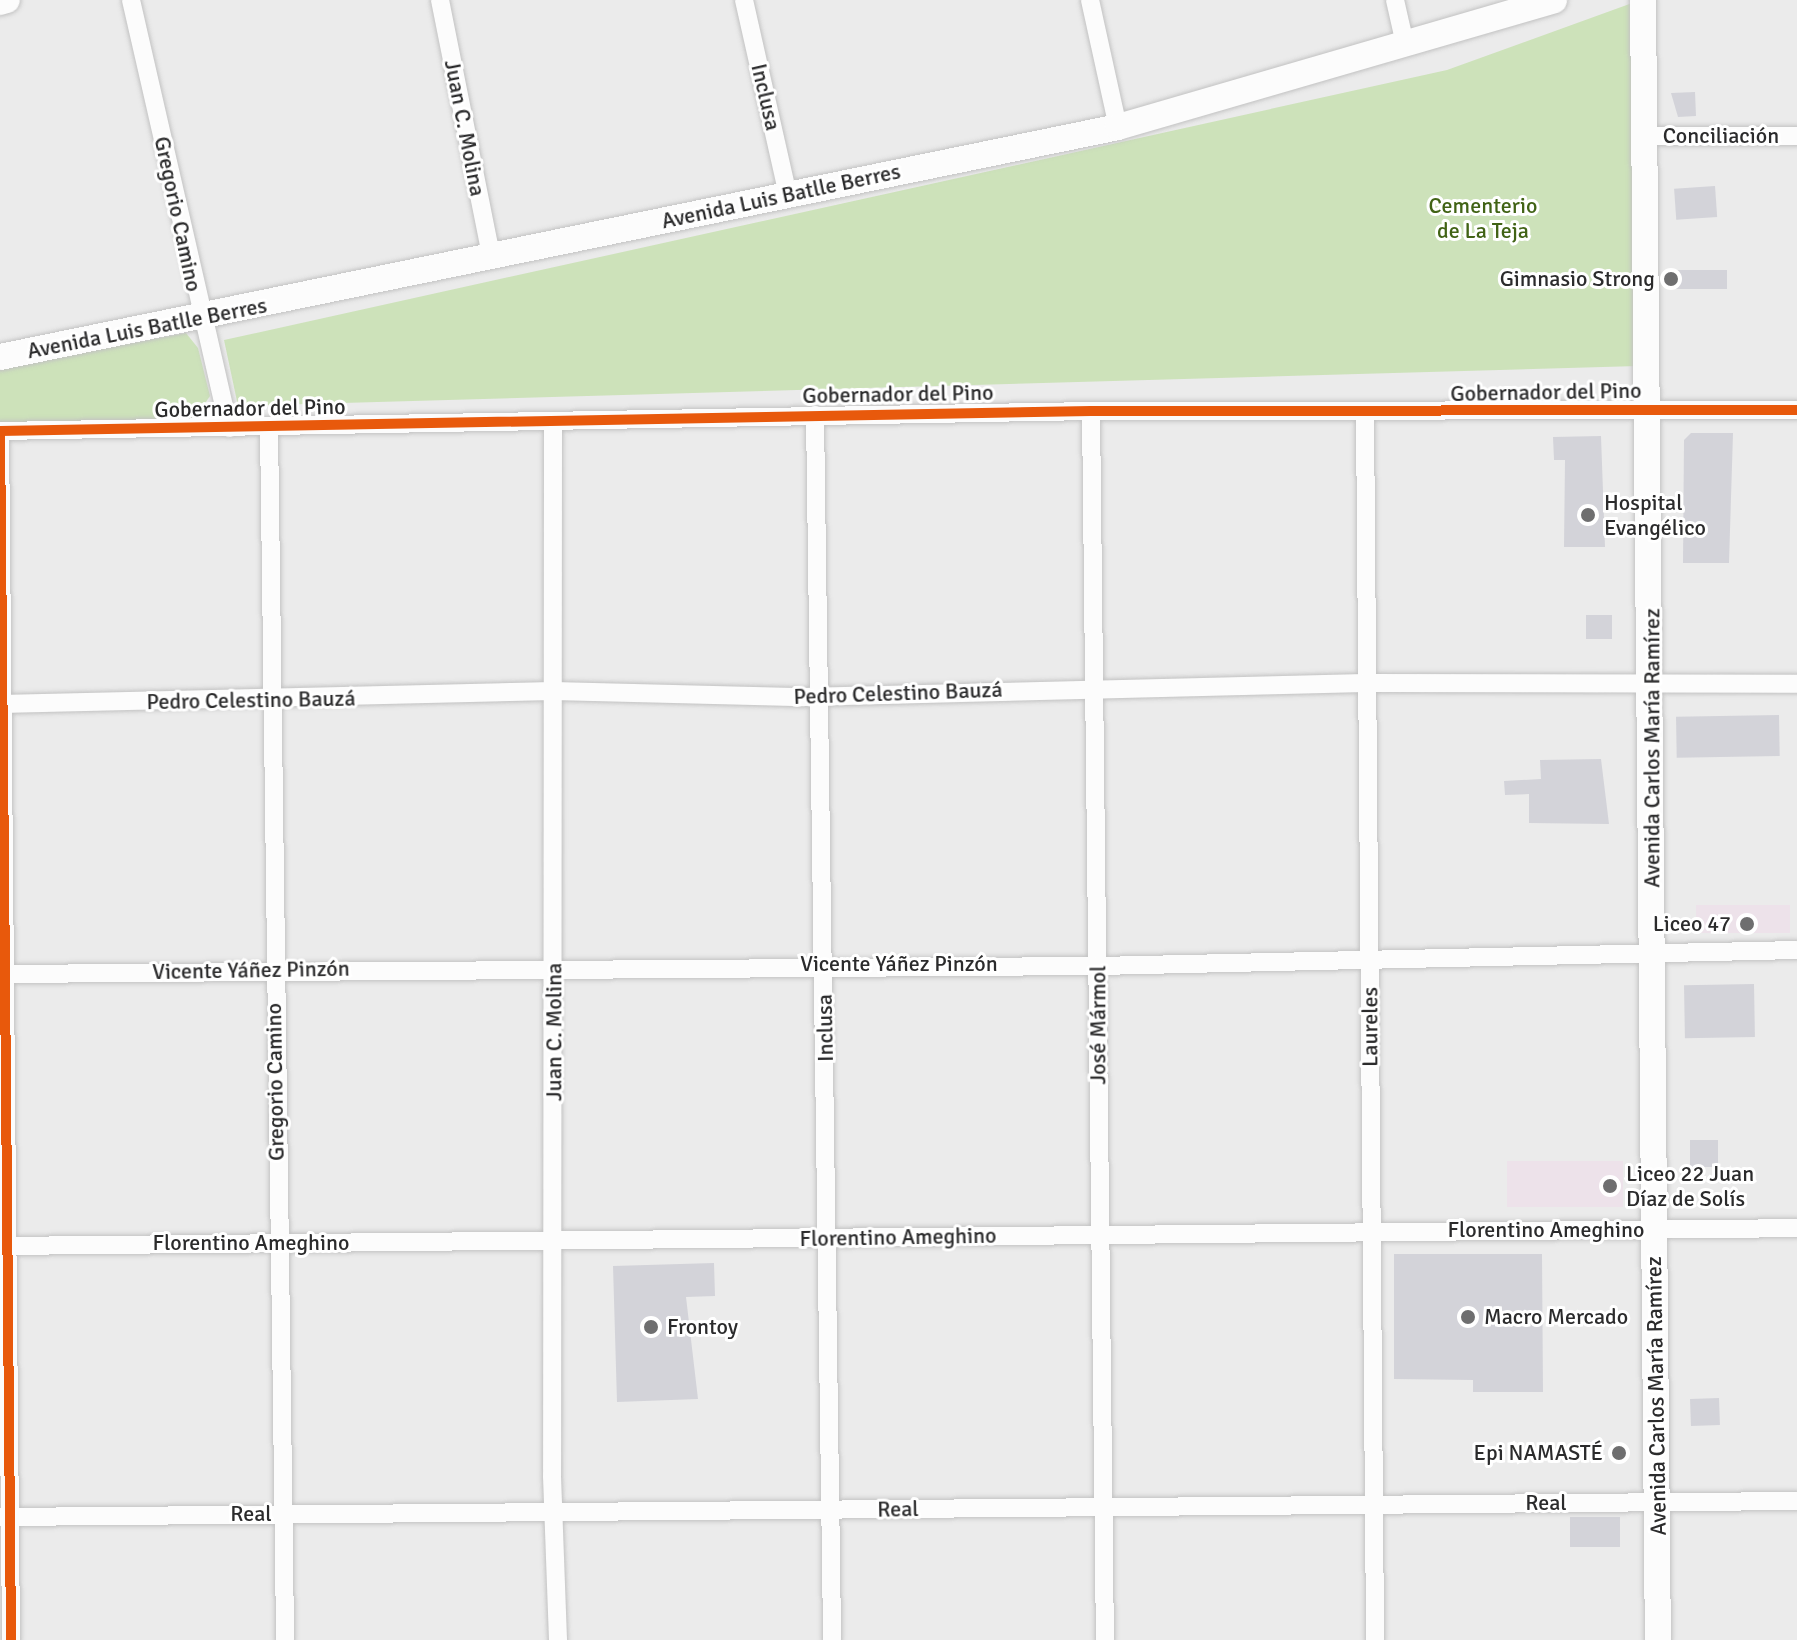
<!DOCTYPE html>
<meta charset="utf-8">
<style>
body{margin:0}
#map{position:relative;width:1797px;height:1640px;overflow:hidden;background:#ebebeb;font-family:Signika,sans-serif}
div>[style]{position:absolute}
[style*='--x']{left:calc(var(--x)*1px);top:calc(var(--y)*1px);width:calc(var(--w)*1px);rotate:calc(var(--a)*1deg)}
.education>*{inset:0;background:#ede2ea;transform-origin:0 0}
.green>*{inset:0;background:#cde2ba}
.building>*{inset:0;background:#d3d3d9;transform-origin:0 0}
.roads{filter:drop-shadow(0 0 2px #c2c2c2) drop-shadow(0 0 2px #c2c2c2)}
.minor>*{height:18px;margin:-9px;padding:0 9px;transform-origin:9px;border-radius:9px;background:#fcfcfc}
.secondary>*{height:26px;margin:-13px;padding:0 13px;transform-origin:13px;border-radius:13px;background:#fcfcfc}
.cycleway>*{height:10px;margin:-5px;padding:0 5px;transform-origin:5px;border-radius:5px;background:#e8590c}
.dots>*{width:22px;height:22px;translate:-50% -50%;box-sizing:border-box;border:4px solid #fff;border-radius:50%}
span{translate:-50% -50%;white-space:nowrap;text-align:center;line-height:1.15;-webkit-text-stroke:6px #fff;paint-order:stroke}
.street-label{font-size:22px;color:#2b2b2c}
.park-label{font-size:22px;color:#416315}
.poi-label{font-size:22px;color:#2b2b2c}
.right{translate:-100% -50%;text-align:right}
.left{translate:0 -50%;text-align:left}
</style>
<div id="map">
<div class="education">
<i style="left:1696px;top:905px;width:94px;height:28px"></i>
<i style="left:1507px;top:1161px;width:116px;height:46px"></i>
</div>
<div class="green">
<i style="clip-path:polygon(1635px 2px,1638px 366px,238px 406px,224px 340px,1447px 70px)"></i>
<i style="clip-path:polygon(186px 333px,198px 348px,210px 396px,193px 421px,0 423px,0 368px)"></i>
</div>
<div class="building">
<i style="clip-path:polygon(1695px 92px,1696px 116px,1678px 117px,1671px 93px)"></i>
<i style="left:1715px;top:186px;width:31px;height:41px;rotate:86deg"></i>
<i style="left:1668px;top:270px;width:59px;height:19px"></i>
<i style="clip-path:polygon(1691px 433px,1733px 433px,1729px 563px,1683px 563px,1684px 440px)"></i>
<i style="clip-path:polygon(1601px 436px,1605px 547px,1564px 547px,1565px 460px,1554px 460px,1553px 437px)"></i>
<i style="left:1586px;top:615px;width:26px;height:24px"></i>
<i style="left:1779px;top:715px;width:41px;height:103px;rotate:89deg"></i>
<i style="clip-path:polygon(1601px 759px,1609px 824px,1529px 823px,1529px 794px,1505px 795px,1504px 781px,1541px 779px,1540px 760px)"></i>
<i style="left:1754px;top:984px;width:53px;height:70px;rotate:89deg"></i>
<i style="left:1690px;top:1140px;width:28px;height:27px"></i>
<i style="clip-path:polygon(1394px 1254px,1542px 1254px,1543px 1392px,1473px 1392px,1473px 1380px,1394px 1379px)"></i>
<i style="clip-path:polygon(714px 1263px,715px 1296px,686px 1297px,698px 1399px,617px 1402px,613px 1266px)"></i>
<i style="left:1719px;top:1398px;width:27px;height:29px;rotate:88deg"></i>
<i style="left:1570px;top:1517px;width:50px;height:30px"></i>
</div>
<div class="roads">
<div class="minor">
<i style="--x:131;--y:0;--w:439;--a:77.1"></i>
<i style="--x:440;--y:0;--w:260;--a:78.7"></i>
<i style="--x:744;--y:0;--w:200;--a:77.3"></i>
<i style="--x:1090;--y:0;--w:130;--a:77.6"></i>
<i style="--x:1395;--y:0;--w:45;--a:77.2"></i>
<i style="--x:1646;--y:136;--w:151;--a:0"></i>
<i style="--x:1091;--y:411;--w:1229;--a:89.35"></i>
<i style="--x:1365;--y:414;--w:1226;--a:89.53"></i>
<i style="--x:815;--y:415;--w:1225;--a:89.2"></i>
<i style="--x:553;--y:424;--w:1052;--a:90.05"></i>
<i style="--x:552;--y:1476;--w:164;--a:87.9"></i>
<i style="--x:269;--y:427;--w:1213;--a:89.24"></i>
<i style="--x:0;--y:704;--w:553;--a:-1.35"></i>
<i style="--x:553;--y:691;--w:251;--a:1.4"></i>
<i style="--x:804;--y:697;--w:561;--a:-1.43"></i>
<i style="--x:1365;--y:683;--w:432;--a:0.1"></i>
<i style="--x:0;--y:974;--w:1098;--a:-0.42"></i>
<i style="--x:1098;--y:966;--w:699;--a:-1.31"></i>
<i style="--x:0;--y:1246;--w:1797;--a:-0.57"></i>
<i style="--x:0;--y:1517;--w:1797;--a:-0.51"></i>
<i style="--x:11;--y:1640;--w:1209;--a:-90.52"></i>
<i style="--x:0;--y:431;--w:1091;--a:-1.05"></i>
<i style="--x:1091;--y:411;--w:706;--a:-0.08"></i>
</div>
<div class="secondary">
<i style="--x:1643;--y:0;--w:1640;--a:89.48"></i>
<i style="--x:0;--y:2;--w:7;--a:-16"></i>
<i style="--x:0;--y:357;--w:1141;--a:-11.62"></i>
<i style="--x:1118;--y:127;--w:454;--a:-16.2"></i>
</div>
</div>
<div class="cycleway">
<i style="--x:11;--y:1640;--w:1209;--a:-90.52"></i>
<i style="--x:0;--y:431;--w:1091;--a:-1.05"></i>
<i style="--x:1091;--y:411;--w:706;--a:-0.08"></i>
</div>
<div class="dots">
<i style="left:1671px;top:279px;background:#6e6e6f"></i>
<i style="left:1588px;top:515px;background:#6e6e6f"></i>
<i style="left:1747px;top:924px;background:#6e6e6f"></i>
<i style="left:1610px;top:1186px;background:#6e6e6f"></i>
<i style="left:1468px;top:1317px;background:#6e6e6f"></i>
<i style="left:651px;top:1327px;background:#6e6e6f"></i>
<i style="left:1619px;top:1453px;background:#6e6e6f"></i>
</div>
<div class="street-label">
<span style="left:766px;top:97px;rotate:77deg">Inclusa</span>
<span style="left:465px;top:128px;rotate:79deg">Juan C. Molina</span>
<span style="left:1721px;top:136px">Conciliación</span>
<span style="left:781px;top:196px;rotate:-12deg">Avenida Luis Batlle Berres</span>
<span style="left:178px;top:214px;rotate:78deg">Gregorio Camino</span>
<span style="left:147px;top:328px;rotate:-11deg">Avenida Luis Batlle Berres</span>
<span style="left:1546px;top:392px;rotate:-1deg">Gobernador del Pino</span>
<span style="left:898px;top:394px;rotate:-1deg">Gobernador del Pino</span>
<span style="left:250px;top:408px;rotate:-1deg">Gobernador del Pino</span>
<span style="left:898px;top:693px;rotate:-2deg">Pedro Celestino Bauzá</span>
<span style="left:251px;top:700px;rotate:-1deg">Pedro Celestino Bauzá</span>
<span style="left:1652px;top:748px;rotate:-90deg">Avenida Carlos María Ramírez</span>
<span style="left:899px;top:964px">Vicente Yáñez Pinzón</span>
<span style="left:251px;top:970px;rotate:-1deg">Vicente Yáñez Pinzón</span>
<span style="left:1098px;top:1025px;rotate:-90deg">José Mármol</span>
<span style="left:1370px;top:1027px;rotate:-90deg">Laureles</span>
<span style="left:825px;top:1028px;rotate:-91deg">Inclusa</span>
<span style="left:554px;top:1032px;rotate:-90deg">Juan C. Molina</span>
<span style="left:275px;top:1082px;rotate:-91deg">Gregorio Camino</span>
<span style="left:1546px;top:1230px">Florentino Ameghino</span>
<span style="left:898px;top:1237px;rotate:-1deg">Florentino Ameghino</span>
<span style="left:251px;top:1243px">Florentino Ameghino</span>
<span style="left:1656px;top:1396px;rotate:-91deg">Avenida Carlos María Ramírez</span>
<span style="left:1546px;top:1503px">Real</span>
<span style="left:898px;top:1509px;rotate:-1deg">Real</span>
<span style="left:251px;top:1514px">Real</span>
</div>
<div class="park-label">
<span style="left:1483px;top:218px">Cementerio<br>de La Teja</span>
</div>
<div class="poi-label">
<span class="right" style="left:1655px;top:279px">Gimnasio Strong</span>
<span class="left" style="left:1604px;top:515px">Hospital<br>Evangélico</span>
<span class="right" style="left:1731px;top:924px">Liceo 47</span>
<span class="left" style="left:1626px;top:1186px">Liceo 22 Juan<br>Díaz de Solís</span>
<span class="left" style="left:1484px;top:1317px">Macro Mercado</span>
<span class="left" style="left:667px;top:1327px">Frontoy</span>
<span class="right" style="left:1603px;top:1453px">Epi NAMASTÉ</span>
</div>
</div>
